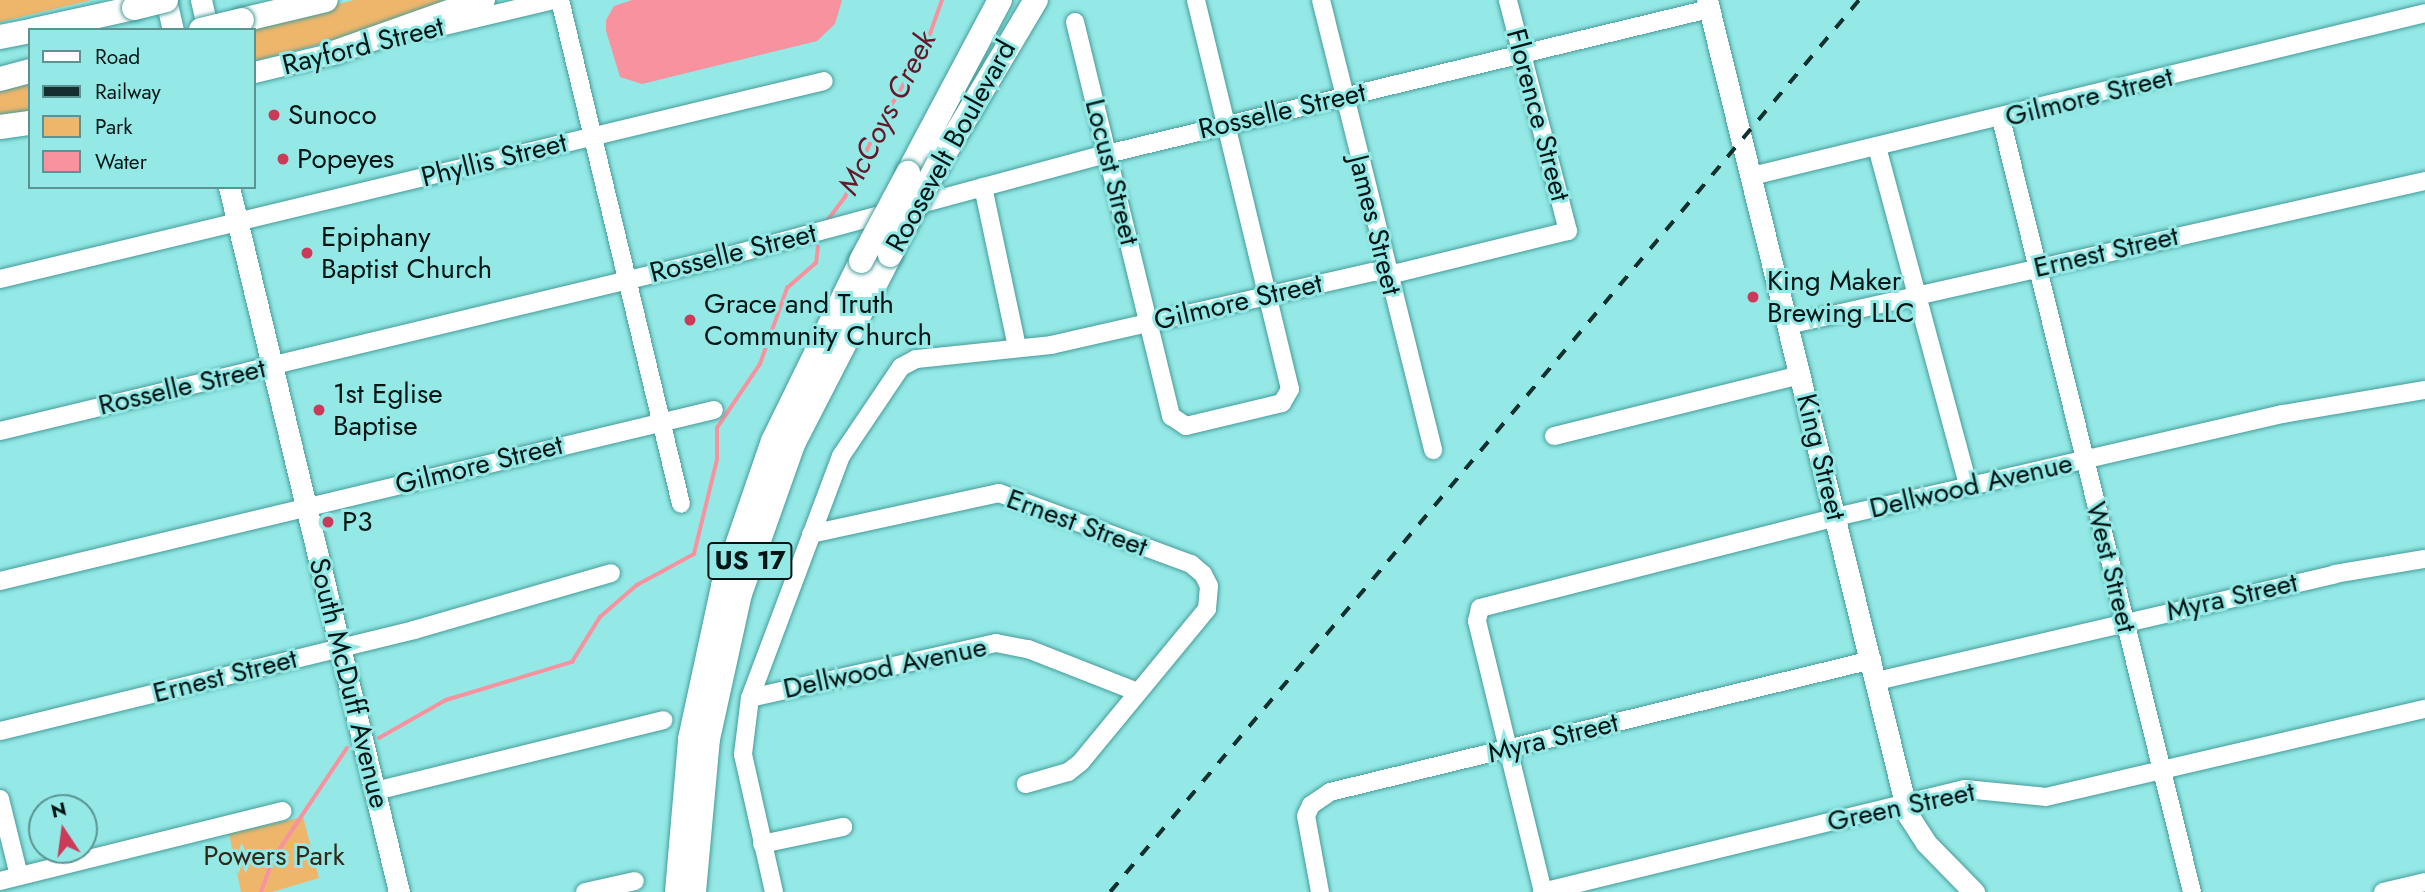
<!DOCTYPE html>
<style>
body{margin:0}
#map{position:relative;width:2425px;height:892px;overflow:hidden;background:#94e9e6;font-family:Jost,sans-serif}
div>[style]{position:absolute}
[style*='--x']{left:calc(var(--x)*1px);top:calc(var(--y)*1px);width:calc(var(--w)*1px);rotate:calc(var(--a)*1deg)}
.green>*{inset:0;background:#eeb66b}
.water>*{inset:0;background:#f7929e}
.stream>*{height:3.5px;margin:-1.75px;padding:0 1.75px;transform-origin:1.75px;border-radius:1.75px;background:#f7929e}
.roads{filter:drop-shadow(0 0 2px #459b99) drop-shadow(0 0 2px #459b99)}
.minor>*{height:18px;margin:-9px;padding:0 9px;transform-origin:9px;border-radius:9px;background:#fff}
.major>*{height:21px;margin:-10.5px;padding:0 10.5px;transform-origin:10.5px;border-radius:10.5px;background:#fff}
.highway>*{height:24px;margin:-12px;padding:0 12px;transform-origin:12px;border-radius:12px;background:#fff}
.rail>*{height:3.5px;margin-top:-1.75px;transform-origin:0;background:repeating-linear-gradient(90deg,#13302e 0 12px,transparent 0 24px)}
.bridges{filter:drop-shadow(0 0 2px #459b99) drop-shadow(0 0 2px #459b99)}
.highway-bridge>*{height:24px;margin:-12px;padding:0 12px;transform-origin:12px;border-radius:12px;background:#fff}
.dots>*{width:19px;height:19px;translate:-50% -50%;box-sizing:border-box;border:4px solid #94e9e6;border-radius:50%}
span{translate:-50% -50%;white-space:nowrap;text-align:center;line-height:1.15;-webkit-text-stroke:6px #94e9e6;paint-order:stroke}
.shield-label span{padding:2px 5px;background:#94e9e6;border:2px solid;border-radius:5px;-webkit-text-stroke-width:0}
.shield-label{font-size:26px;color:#001514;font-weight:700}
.street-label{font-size:28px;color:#001514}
.poi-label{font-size:28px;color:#001514}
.left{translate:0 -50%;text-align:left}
.park-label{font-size:28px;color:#362816}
.water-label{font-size:30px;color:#651828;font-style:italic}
.legend{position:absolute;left:28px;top:28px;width:228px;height:161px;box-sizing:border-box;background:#94e9e6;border:2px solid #599492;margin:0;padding:9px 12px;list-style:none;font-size:21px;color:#001514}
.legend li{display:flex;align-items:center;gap:14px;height:35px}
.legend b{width:35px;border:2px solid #599492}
.north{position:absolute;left:28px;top:794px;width:70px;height:70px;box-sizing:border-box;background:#94e9e6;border:2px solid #599492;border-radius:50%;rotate:347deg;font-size:19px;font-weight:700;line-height:28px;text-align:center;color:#001514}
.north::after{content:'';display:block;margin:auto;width:24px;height:32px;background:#cb3b59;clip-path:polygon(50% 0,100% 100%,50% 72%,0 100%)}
</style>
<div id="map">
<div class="green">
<i style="clip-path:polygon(0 0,91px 0,0 22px)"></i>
<i style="clip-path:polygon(354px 0,455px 0,356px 35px,254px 61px,254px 30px,235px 30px)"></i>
<i style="clip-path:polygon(30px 80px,30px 112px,0 117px,0 87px)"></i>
<i style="clip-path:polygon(303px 817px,319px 878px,272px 892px,241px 892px,229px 834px)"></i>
</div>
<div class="water">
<i style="clip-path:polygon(632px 0,842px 0,835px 24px,817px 41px,642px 84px,620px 77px,606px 31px,606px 20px,614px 6px)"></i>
</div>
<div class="stream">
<i style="--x:827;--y:221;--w:30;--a:-53"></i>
<i style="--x:845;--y:197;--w:71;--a:-64.9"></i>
<i style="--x:875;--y:133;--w:99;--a:-59.5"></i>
<i style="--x:925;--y:48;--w:51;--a:-70.5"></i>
<i style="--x:379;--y:738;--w:77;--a:-29.6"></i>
<i style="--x:446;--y:700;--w:132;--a:-16.8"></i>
<i style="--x:572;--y:662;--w:53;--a:-58.1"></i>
<i style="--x:600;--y:617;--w:49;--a:-40.9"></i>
<i style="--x:637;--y:585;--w:65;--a:-28.5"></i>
<i style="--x:694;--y:554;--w:97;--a:-76.3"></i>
<i style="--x:717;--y:460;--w:32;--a:-90"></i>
<i style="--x:717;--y:428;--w:77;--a:-56.1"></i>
<i style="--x:760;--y:364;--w:81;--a:-70.4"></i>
<i style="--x:787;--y:288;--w:38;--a:-41"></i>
<i style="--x:816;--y:263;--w:16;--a:-83"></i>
<i style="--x:261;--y:892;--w:35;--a:-70"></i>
<i style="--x:273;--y:859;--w:133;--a:-56.3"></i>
</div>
<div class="roads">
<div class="minor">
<i style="--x:560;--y:0;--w:518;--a:76.5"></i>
<i style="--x:1321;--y:0;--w:464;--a:76"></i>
<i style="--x:1075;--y:22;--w:406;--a:76.3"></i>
<i style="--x:1171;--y:416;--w:18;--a:34"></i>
<i style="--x:1186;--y:426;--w:99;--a:-13.5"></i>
<i style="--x:1282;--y:403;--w:16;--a:-60"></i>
<i style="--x:1290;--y:389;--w:400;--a:-103.6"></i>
<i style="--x:428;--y:30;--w:130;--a:-13.4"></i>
<i style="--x:2001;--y:119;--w:796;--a:76.12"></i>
<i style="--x:1877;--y:147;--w:352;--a:74.9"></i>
<i style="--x:1752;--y:176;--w:692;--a:-13.61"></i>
<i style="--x:983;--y:187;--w:164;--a:78"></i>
<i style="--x:0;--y:279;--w:847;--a:-13.51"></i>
<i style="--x:1788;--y:325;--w:653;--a:-12.74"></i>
<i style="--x:0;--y:431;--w:745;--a:-13.51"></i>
<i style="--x:724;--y:257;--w:397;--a:-15.1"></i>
<i style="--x:1107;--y:154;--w:619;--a:-13.54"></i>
<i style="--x:1554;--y:436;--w:253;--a:-13.9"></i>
<i style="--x:811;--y:534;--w:192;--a:-12.3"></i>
<i style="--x:999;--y:493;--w:205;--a:20.3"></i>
<i style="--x:1191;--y:564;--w:16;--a:40"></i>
<i style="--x:1203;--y:574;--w:13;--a:63"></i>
<i style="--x:1209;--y:586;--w:23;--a:95"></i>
<i style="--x:1207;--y:609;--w:198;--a:129.5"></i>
<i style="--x:1081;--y:762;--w:16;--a:142"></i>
<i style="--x:1068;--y:772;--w:44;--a:164.1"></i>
<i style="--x:0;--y:581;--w:734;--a:-13.47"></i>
<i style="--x:1877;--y:681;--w:470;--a:-13.1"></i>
<i style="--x:2335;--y:574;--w:91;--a:-9.5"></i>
<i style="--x:750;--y:698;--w:252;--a:-12.6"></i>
<i style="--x:996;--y:643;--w:33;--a:11"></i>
<i style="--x:1028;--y:649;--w:118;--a:21.4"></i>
<i style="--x:0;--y:731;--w:426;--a:-13.7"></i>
<i style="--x:414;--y:630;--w:205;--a:-16.1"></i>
<i style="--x:375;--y:791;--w:297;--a:-13.8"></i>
<i style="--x:0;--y:799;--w:79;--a:76.1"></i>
<i style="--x:762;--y:844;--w:83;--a:-11.9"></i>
<i style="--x:0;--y:881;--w:291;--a:-13.9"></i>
<i style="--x:585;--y:892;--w:51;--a:-12.4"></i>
<i style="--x:774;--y:892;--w:141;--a:-102.7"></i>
<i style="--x:743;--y:754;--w:56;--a:-82.9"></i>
<i style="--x:750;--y:698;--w:259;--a:-69.4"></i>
<i style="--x:841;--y:456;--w:107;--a:-56"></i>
<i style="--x:901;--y:367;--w:17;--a:-28"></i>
<i style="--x:916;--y:359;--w:136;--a:-5.9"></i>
<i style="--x:1051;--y:345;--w:330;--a:-12.8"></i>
<i style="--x:1373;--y:272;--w:24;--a:2"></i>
<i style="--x:1397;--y:273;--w:176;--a:-13.8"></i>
<i style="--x:1568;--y:231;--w:239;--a:-104.6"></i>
<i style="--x:1320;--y:892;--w:77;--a:-100.4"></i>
<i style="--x:1306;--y:816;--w:12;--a:-66"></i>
<i style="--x:1311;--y:805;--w:23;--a:-34"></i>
<i style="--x:1330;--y:792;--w:558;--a:-13.69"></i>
<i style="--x:1542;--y:892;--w:435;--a:-13.7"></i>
<i style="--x:1965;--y:789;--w:81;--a:5.6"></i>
<i style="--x:2046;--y:797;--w:389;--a:-13.1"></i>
<i style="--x:1543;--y:892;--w:279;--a:-103.7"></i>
<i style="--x:1477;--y:621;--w:13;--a:-77"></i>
<i style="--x:1480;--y:608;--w:367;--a:-14.3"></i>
<i style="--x:1836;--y:517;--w:459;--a:-13"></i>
<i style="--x:2283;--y:414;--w:144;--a:-9.6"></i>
<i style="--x:2383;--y:892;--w:43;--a:-13.4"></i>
</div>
<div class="major">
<i style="--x:166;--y:0;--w:31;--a:77"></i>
<i style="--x:201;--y:0;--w:31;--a:77"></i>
<i style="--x:1707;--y:0;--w:839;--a:76.15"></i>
<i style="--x:1908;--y:815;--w:33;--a:57"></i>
<i style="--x:1926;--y:843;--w:69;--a:45.6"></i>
<i style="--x:254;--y:72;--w:81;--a:-13.5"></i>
<i style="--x:229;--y:187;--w:725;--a:76.44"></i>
</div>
<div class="highway">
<i style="--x:242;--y:20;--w:86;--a:-13.4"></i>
<i style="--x:34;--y:30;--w:102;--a:-12.4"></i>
<i style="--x:0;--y:37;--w:31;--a:-11"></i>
<i style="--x:333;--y:53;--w:159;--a:-19.5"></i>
<i style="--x:0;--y:79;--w:31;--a:-15"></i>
<i style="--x:0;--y:127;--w:30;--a:-8"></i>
<i style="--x:937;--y:166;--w:193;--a:-59.2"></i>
<i style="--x:908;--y:173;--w:196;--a:-62"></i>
<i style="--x:677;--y:892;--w:154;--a:-85.1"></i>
<i style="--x:690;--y:739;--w:157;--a:-77.8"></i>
<i style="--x:723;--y:586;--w:153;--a:-71"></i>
<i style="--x:773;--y:441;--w:200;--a:-63.9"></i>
<i style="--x:694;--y:892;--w:154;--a:-84.8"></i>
<i style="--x:708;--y:739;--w:148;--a:-77.6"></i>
<i style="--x:740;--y:594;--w:159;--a:-70.5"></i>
<i style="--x:793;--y:444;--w:212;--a:-62.8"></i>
</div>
</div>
<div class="rail">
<i style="--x:1110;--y:892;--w:1165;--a:-49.98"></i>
</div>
<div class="bridges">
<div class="highway-bridge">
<i style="--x:134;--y:8;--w:33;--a:-14"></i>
<i style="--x:201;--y:30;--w:42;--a:-13.7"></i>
<i style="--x:890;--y:255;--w:101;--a:-62.2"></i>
<i style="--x:861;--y:261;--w:100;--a:-61.9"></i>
</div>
</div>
<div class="dots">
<i style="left:274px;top:115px;background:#cb3b59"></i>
<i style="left:283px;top:159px;background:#cb3b59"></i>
<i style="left:307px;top:253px;background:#cb3b59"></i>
<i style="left:1753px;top:297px;background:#cb3b59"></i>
<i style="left:690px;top:320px;background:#cb3b59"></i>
<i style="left:319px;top:410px;background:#cb3b59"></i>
<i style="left:328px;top:522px;background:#cb3b59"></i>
</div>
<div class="shield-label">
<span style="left:750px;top:561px">US 17</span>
</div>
<div class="street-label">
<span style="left:363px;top:46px;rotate:-14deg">Rayford Street</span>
<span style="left:2089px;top:97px;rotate:-14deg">Gilmore Street</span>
<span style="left:1282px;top:111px;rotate:-13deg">Rosselle Street</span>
<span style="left:1538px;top:115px;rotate:75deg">Florence Street</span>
<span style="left:951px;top:146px;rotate:-61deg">Roosevelt Boulevard</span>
<span style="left:494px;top:160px;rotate:-14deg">Phyllis Street</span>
<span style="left:1112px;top:172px;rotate:76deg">Locust Street</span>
<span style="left:1375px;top:225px;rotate:76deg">James Street</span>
<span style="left:2106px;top:252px;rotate:-13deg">Ernest Street</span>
<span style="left:733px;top:253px;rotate:-14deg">Rosselle Street</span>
<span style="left:1238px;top:302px;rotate:-13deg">Gilmore Street</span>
<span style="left:182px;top:387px;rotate:-13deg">Rosselle Street</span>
<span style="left:1821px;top:457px;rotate:76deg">King Street</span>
<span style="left:479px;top:465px;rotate:-14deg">Gilmore Street</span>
<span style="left:1971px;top:486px;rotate:-13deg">Dellwood Avenue</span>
<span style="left:1077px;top:523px;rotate:20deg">Ernest Street</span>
<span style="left:2111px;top:567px;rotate:76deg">West Street</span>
<span style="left:2232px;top:597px;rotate:-13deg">Myra Street</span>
<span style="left:885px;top:668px;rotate:-12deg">Dellwood Avenue</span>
<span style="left:225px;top:676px;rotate:-14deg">Ernest Street</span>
<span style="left:349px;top:683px;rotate:76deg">South McDuff Avenue</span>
<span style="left:1553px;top:738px;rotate:-14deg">Myra Street</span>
<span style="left:1901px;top:807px;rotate:-12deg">Green Street</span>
</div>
<div class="poi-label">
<span class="left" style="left:288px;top:115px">Sunoco</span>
<span class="left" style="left:297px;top:159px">Popeyes</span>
<span class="left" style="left:321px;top:253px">Epiphany<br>Baptist Church</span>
<span class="left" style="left:1767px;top:297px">King Maker<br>Brewing LLC</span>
<span class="left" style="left:704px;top:320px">Grace and Truth<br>Community Church</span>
<span class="left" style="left:333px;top:410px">1st Eglise<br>Baptise</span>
<span class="left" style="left:342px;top:522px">P3</span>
</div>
<div class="park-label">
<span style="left:274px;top:856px">Powers Park</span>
</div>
<div class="water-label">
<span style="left:887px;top:113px;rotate:-63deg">McCoys Creek</span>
</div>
<ul class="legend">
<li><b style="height:9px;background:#fff"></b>Road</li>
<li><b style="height:9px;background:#13302e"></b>Railway</li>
<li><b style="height:19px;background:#eeb66b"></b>Park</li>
<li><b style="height:19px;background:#f7929e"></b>Water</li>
</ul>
<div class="north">N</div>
</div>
